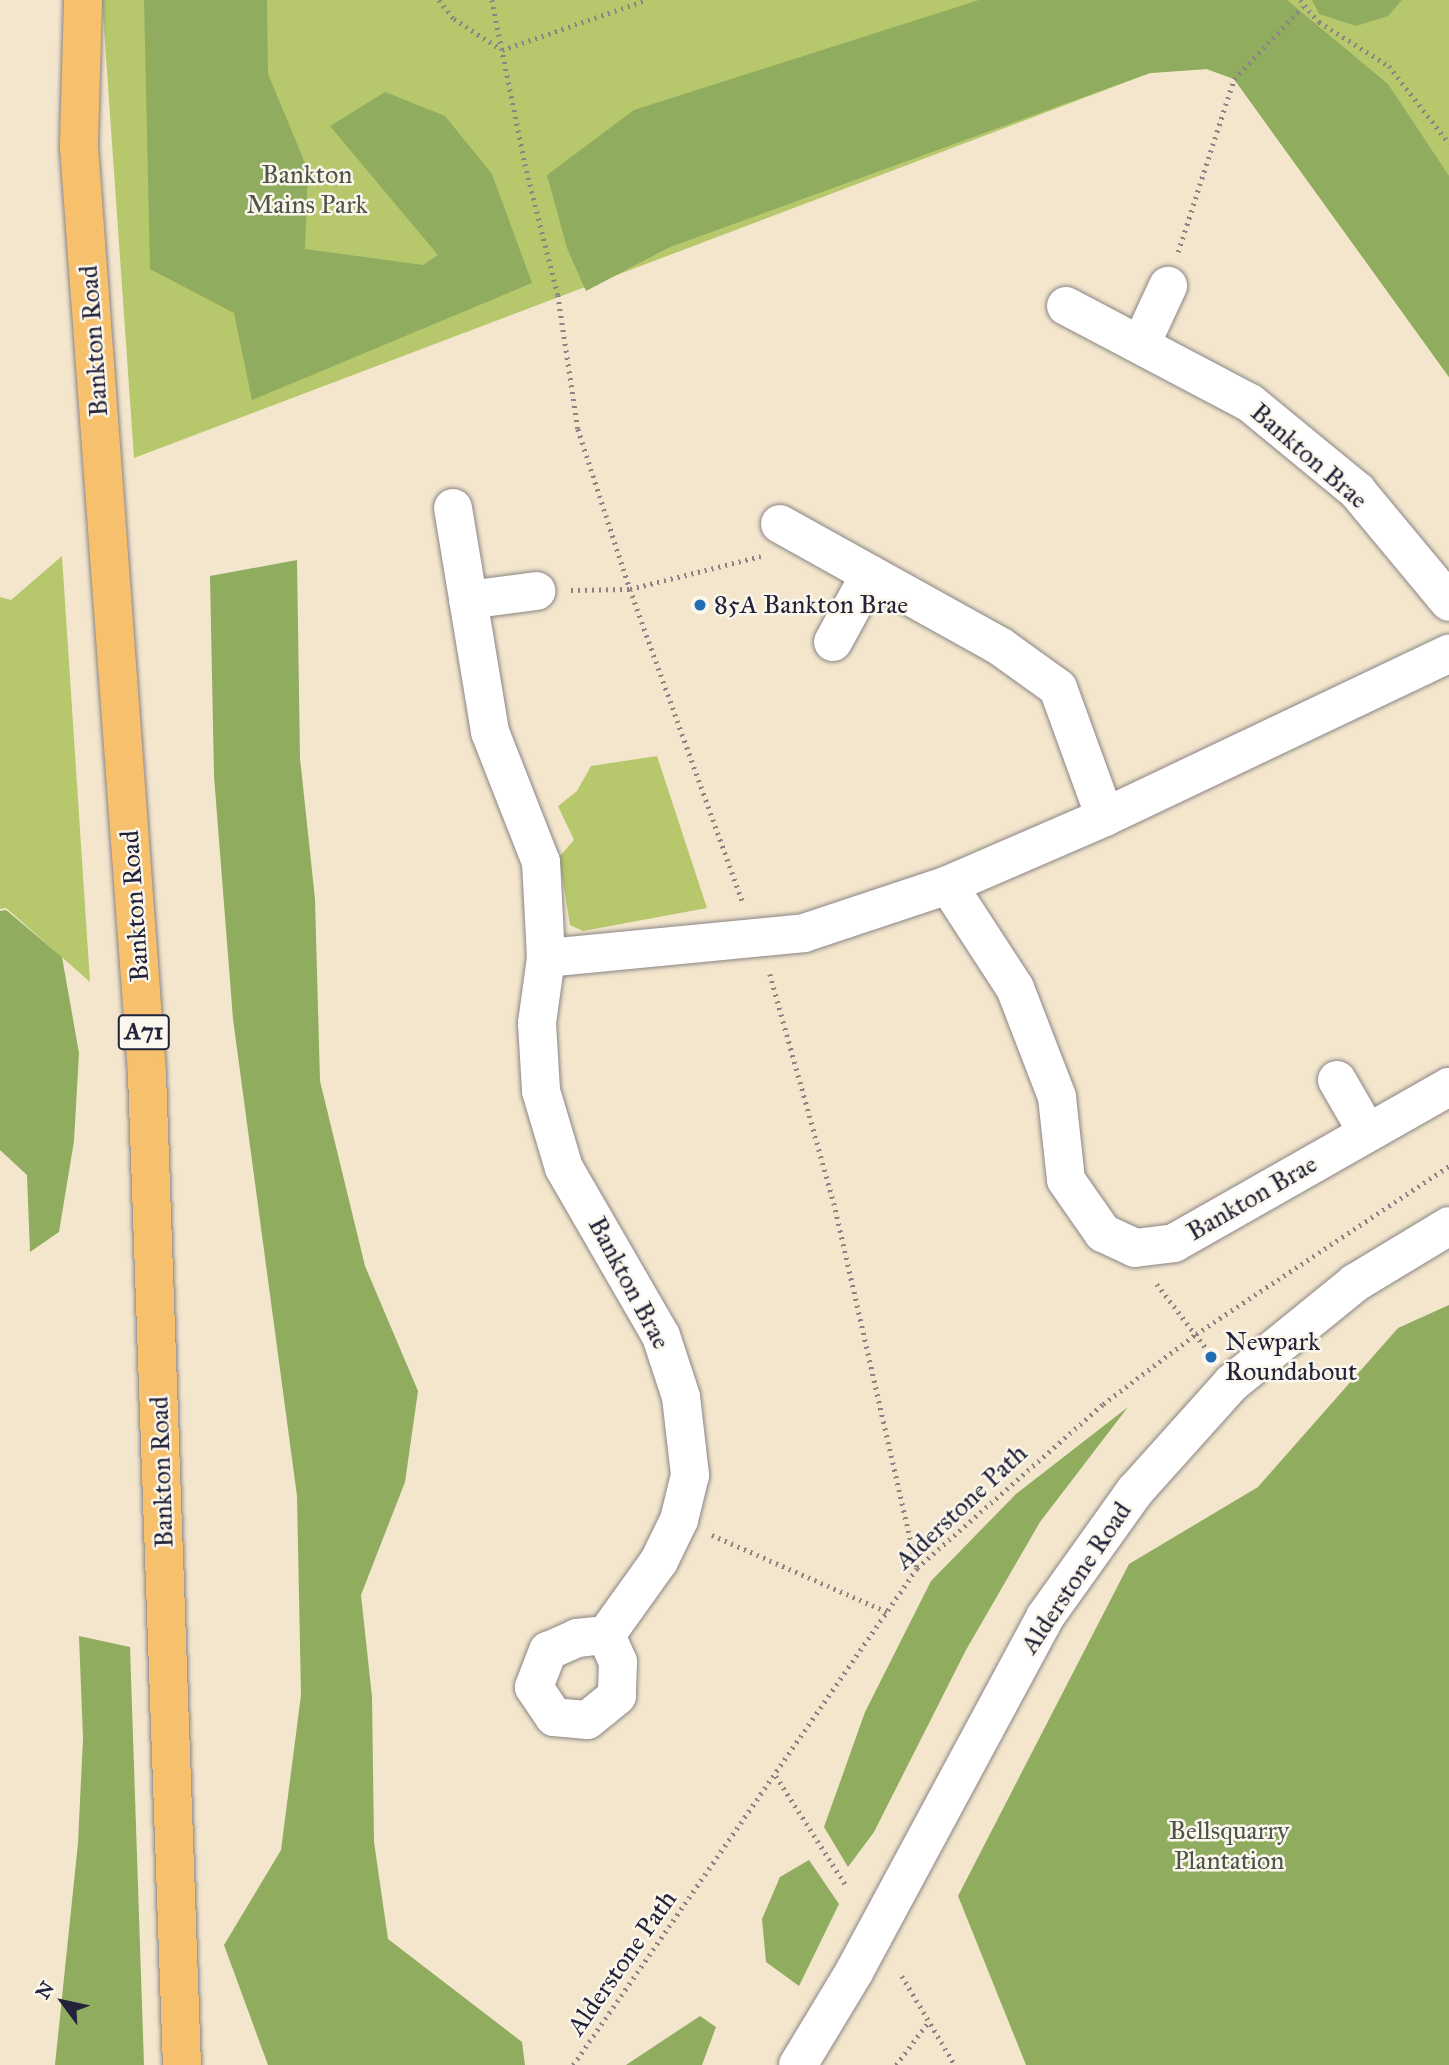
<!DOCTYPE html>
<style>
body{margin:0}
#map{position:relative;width:1449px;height:2065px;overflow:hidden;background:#f3e6cd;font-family:"IM FELL Great Primer",serif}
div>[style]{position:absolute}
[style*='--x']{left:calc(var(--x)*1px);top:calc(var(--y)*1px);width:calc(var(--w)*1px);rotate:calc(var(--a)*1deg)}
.green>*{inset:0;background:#b6c86b}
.forest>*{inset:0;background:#90ac5f}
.path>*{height:4.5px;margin-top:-2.25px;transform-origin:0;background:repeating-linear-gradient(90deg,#8a8484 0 2px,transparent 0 7px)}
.roads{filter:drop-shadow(0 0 2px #8a8484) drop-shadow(0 0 2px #8a8484)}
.minor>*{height:38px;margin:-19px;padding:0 19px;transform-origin:19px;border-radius:19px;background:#fff}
.major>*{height:38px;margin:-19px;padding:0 19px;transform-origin:19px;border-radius:19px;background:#f7c06c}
.dots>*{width:19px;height:19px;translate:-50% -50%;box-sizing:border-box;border:4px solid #fbf7ec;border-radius:50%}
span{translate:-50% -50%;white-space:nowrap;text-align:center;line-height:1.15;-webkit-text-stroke:5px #fbf7ec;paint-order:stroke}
.shield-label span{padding:2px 5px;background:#fbf7ec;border:2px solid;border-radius:5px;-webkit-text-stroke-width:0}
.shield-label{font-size:24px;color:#22223b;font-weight:700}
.park-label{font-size:26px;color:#4e5449}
.street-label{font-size:26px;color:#22223b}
.poi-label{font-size:26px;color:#22223b}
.left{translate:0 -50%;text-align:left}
.north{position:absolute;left:28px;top:1967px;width:70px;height:70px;-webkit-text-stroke:5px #fbf7ec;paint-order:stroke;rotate:303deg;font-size:19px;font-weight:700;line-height:28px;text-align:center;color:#22223b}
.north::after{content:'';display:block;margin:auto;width:24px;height:32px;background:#22223b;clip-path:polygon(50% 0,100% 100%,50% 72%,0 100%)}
</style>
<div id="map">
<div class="green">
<i style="clip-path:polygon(102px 0,1449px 0,1449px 377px,1234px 79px,1206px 69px,1150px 73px,134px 458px)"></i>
<i style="clip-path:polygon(62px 556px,90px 982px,6px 908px,0 909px,0 597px,11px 600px)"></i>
<i style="clip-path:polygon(657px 756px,707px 908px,583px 931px,570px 925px,559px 857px,574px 840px,558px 806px,577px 791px,591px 766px)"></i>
</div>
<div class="forest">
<i style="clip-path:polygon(144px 0,267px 0,268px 74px,308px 170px,305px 249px,423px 265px,438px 255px,330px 126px,385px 92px,445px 116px,492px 174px,532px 283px,252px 400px,234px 313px,150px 269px)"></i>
<i style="clip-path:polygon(979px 0,1287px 0,1388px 84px,1449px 176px,1449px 377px,1234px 79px,1207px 69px,1150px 73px,670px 247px,586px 291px,567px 248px,547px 175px,634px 110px)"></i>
<i style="clip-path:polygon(1312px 0,1402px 0,1388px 16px,1356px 26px,1319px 14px)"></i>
<i style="clip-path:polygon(297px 560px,300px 758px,315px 899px,320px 1081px,365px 1266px,418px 1391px,405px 1482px,361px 1595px,372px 1697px,374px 1842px,388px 1939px,522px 2042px,525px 2065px,268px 2065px,224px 1945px,281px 1850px,301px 1695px,297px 1496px,233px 1019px,214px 776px,210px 576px)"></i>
<i style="clip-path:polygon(6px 910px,62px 957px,79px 1053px,74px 1141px,59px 1232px,30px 1252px,27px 1175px,0 1150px,0 911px)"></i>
<i style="clip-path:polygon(1449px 1305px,1449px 2065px,1026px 2065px,958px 1896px,1129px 1564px,1258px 1487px,1398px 1328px)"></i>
<i style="clip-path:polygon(1128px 1407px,1040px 1522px,966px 1650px,874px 1832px,848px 1867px,824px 1827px,865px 1712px,931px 1581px,1016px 1494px)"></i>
<i style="clip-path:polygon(79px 1636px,130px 1647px,144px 2065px,55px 2065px,78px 1843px,83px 1738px)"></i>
<i style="clip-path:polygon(809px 1860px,839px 1904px,799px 1986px,766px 1962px,762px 1919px,780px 1877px)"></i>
<i style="clip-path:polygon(700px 2016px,716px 2027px,702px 2065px,626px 2065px)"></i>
</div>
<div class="path">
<i style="--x:439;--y:0;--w:24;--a:52"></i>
<i style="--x:454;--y:19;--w:56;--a:32.6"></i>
<i style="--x:492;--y:0;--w:167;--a:78.6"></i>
<i style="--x:525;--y:164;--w:135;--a:75.9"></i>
<i style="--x:558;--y:295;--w:135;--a:81.5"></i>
<i style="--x:578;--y:429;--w:168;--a:72"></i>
<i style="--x:630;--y:589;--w:331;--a:70.2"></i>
<i style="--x:1300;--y:0;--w:29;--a:49"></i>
<i style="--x:1319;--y:22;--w:83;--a:32.2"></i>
<i style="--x:1389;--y:66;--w:98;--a:52.1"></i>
<i style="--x:502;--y:50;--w:152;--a:-19.1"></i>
<i style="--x:1178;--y:252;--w:182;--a:-72.1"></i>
<i style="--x:1234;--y:79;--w:99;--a:-46.6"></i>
<i style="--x:571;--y:590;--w:59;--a:-1"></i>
<i style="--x:630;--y:589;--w:135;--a:-14.1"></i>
<i style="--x:770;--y:974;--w:238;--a:74.4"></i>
<i style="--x:834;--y:1203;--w:374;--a:77.2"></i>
<i style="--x:1157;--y:1284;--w:86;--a:52.6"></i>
<i style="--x:712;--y:1535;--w:191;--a:23.7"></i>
<i style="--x:776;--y:1776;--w:130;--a:57.3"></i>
<i style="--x:902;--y:1976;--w:104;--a:59.2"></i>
<i style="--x:573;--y:2065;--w:604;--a:-55.31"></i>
<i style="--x:917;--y:1568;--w:248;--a:-41.4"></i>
<i style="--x:1103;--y:1404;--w:116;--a:-37"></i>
<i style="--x:1196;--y:1334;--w:304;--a:-33.6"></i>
<i style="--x:896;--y:2065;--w:55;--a:-53.1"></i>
</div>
<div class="roads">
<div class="minor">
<i style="--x:1066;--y:306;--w:208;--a:27.8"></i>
<i style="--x:1250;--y:403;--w:139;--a:39.4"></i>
<i style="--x:1357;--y:491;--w:144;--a:50.3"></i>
<i style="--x:1142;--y:342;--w:62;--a:-65.1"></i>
<i style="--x:453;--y:508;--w:227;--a:80.6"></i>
<i style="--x:490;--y:732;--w:140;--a:68.6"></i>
<i style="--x:541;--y:862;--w:96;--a:87"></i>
<i style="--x:546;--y:958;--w:66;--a:97.9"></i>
<i style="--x:537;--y:1023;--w:68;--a:86.6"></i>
<i style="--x:541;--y:1091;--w:80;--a:73.4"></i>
<i style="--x:564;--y:1168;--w:194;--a:60"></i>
<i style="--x:661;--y:1336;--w:64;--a:71.8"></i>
<i style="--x:681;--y:1397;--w:79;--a:83.4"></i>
<i style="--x:690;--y:1475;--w:46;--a:103.7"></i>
<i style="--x:679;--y:1520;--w:46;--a:116"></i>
<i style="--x:659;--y:1561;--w:91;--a:125.6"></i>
<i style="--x:606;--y:1635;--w:30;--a:66"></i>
<i style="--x:618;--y:1662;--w:34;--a:92"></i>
<i style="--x:617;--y:1696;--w:38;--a:141"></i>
<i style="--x:587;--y:1720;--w:33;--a:-175"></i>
<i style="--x:554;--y:1717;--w:36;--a:-124"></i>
<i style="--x:534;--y:1687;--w:39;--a:-69"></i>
<i style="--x:548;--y:1651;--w:32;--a:-24"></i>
<i style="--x:577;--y:1638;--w:29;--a:-6"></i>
<i style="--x:780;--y:524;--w:103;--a:29.1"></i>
<i style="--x:468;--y:600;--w:69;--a:-7.5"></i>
<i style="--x:833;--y:642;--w:77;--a:-61.4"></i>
<i style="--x:870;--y:574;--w:150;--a:29.1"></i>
<i style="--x:1001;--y:647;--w:70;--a:35.7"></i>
<i style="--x:1058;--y:688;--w:137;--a:70"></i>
<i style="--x:948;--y:885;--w:123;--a:57"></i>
<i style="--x:1015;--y:988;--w:117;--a:68.9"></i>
<i style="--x:1057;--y:1097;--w:83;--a:83.8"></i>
<i style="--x:1066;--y:1180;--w:65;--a:55.1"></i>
<i style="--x:1103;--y:1233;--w:35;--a:25"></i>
<i style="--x:1135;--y:1248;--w:39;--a:-7"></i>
<i style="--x:1174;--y:1243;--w:316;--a:-29.6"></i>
<i style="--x:546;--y:958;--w:259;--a:-5.5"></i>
<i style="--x:804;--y:933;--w:152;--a:-18.4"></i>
<i style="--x:948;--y:885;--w:171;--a:-23.4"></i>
<i style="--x:1105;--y:817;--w:381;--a:-25.4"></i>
<i style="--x:1337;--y:1080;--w:60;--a:60"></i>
<i style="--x:798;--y:2065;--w:109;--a:-58.9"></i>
<i style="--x:854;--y:1972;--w:403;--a:-61.7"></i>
<i style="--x:1045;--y:1617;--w:155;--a:-54.5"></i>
<i style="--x:1135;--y:1491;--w:145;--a:-48.1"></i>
<i style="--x:1232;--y:1383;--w:159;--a:-39.1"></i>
<i style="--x:1355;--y:1283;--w:110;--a:-31.2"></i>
</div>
<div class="major">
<i style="--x:83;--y:0;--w:147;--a:91.6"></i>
<i style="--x:79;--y:147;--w:929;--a:85.8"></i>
<i style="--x:147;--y:1074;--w:992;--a:87.98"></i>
</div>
</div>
<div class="dots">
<i style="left:700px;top:605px;background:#1f6fb2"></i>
<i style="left:1211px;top:1357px;background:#1f6fb2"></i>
</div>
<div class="shield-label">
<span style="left:144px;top:1032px">A71</span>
</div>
<div class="park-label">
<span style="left:307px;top:190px">Bankton<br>Mains Park</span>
<span style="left:1229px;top:1846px">Bellsquarry<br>Plantation</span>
</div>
<div class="street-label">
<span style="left:94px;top:341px;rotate:-94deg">Bankton Road</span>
<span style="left:1309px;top:456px;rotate:41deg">Bankton Brae</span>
<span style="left:135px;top:906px;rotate:-94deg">Bankton Road</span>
<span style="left:1252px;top:1198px;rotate:-30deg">Bankton Brae</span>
<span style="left:629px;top:1283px;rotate:62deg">Bankton Brae</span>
<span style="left:162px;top:1472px;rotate:-92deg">Bankton Road</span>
<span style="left:961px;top:1507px;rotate:-43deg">Alderstone Path</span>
<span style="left:1076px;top:1578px;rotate:-56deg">Alderstone Road</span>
<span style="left:622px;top:1963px;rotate:-55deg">Alderstone Path</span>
</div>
<div class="poi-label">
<span class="left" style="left:714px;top:605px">85A Bankton Brae</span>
<span class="left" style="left:1225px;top:1357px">Newpark<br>Roundabout</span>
</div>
<div class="north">N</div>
</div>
